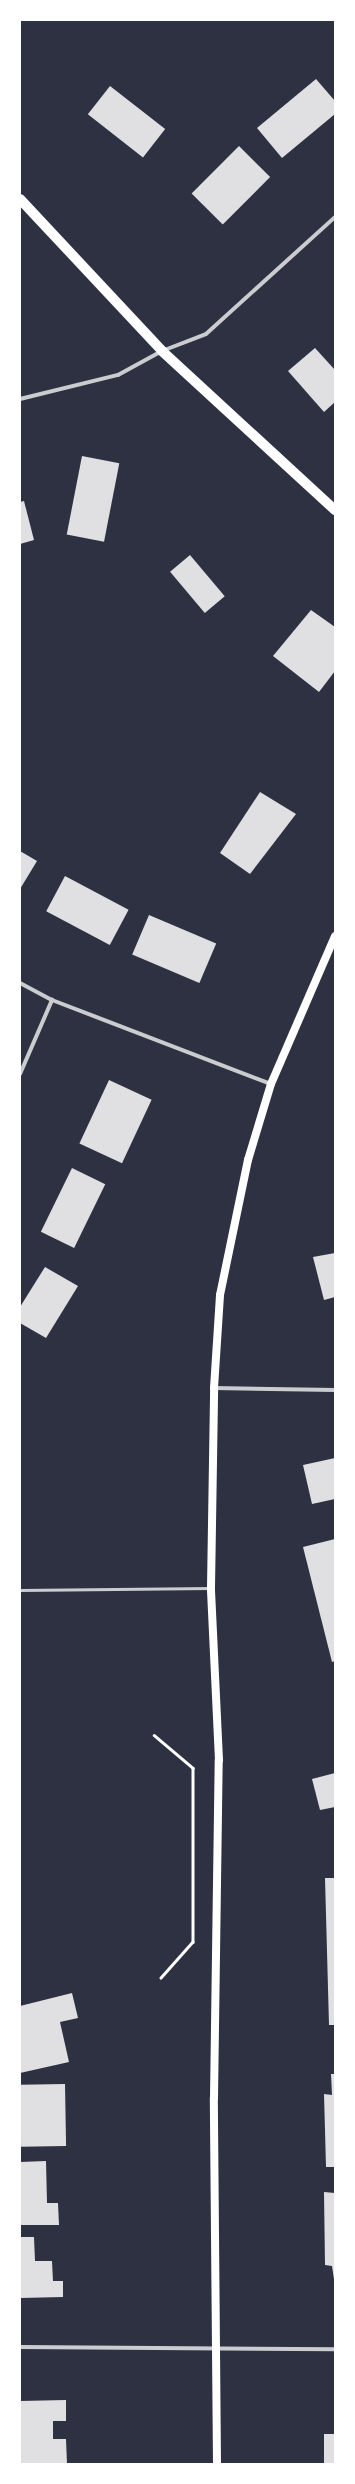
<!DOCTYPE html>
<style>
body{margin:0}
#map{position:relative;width:355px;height:2484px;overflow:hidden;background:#2d3142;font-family:"Source Sans 3",sans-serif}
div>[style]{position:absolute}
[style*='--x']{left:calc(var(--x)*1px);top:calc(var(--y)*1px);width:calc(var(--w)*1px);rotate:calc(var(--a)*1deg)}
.building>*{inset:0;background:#e0e0e3;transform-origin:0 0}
.path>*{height:2.5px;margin:-1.25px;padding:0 1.25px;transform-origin:1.25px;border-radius:1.25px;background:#fff}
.service>*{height:3px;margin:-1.5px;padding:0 1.5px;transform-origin:1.5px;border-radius:1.5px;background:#caccd0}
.minor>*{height:4px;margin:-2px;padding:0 2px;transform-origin:2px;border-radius:2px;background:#caccd0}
.secondary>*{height:8px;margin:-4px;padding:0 4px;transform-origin:4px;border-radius:4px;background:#fff}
.primary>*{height:10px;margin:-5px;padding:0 5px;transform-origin:5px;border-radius:5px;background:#fff}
span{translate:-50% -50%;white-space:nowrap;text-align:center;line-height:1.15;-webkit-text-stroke:3px #fff;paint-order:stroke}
.frame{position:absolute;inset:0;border:21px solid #fff;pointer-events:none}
</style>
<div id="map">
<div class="building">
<i style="clip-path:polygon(316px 79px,335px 101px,335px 114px,282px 158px,257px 128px)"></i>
<i style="left:110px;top:86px;width:70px;height:36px;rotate:38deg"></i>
<i style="left:239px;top:146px;width:44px;height:67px;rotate:45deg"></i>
<i style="clip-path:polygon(315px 348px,335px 370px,335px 402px,324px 412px,288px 371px)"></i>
<i style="left:82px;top:456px;width:38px;height:80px;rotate:11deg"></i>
<i style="clip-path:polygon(24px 501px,34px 540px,20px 544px,20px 502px)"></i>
<i style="left:190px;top:555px;width:54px;height:26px;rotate:50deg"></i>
<i style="clip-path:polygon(311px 610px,335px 627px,335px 671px,319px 692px,273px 656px)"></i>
<i style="clip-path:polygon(260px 792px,296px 814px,250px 874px,220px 853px)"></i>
<i style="clip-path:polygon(20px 851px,37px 861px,20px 889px)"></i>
<i style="left:65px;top:876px;width:72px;height:40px;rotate:28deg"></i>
<i style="left:149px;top:915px;width:73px;height:43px;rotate:23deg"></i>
<i style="left:109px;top:1080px;width:47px;height:70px;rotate:25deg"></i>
<i style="left:72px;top:1168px;width:37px;height:71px;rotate:26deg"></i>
<i style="clip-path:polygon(335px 1253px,335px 1297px,324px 1300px,313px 1257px)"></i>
<i style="clip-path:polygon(45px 1267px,78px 1286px,46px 1338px,20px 1323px,20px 1307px)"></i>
<i style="clip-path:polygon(335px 1458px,335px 1499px,312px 1504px,303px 1465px)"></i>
<i style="clip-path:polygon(335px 1539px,335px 1661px,332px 1662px,303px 1547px)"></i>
<i style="clip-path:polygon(335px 1773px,335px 1807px,320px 1810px,312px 1779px)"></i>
<i style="clip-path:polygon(325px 1878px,335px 1878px,335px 2025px,329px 2025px)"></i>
<i style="clip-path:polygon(72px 1993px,78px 2018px,60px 2022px,69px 2062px,20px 2073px,20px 2006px)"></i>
<i style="clip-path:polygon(331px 2074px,335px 2074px,335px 2167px,326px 2167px,324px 2094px,332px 2095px)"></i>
<i style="left:65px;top:2084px;width:62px;height:45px;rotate:89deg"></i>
<i style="clip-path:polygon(46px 2161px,47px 2203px,58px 2203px,59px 2225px,20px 2225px,20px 2162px)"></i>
<i style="clip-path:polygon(324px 2192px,335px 2193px,335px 2286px,332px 2266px,325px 2265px)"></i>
<i style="clip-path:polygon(20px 2237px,34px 2237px,35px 2261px,52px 2261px,53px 2281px,63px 2281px,63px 2297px,20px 2298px)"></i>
<i style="clip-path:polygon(66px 2400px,66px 2421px,53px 2421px,53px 2439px,66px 2439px,67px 2464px,20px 2464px,20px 2401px)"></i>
<i style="left:324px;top:2434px;width:11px;height:30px"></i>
</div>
<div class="path">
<i style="--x:154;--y:1735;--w:51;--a:40.2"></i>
<i style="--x:193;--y:1768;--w:174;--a:90"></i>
<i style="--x:193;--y:1942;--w:48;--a:131.6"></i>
</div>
<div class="service">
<i style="--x:20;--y:1590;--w:191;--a:-0.6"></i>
</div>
<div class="minor">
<i style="--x:20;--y:399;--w:101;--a:-13.8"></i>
<i style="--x:118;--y:375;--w:50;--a:-28.6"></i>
<i style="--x:162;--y:351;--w:47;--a:-21.1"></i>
<i style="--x:206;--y:334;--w:174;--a:-42.2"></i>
<i style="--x:20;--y:983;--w:36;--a:28"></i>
<i style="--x:52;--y:1000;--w:235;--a:21"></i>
<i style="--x:20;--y:1074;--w:81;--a:-66.6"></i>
<i style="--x:214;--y:1388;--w:121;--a:0.9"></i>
<i style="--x:20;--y:2347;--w:315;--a:0.4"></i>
</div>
<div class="secondary">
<i style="--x:217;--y:2464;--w:366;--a:-90.5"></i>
<i style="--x:214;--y:2098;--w:338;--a:-89.2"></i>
<i style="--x:219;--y:1760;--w:172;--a:-92.7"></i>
<i style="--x:211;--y:1588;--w:200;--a:-89.1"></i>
<i style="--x:214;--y:1388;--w:93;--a:-86.3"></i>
<i style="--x:220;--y:1295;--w:138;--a:-78.3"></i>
<i style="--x:248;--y:1160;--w:79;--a:-73.2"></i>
<i style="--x:271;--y:1084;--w:161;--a:-66.6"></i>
</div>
<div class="primary">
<i style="--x:20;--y:199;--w:208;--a:46.9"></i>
<i style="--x:162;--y:351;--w:235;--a:42.6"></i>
</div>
<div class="frame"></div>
</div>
